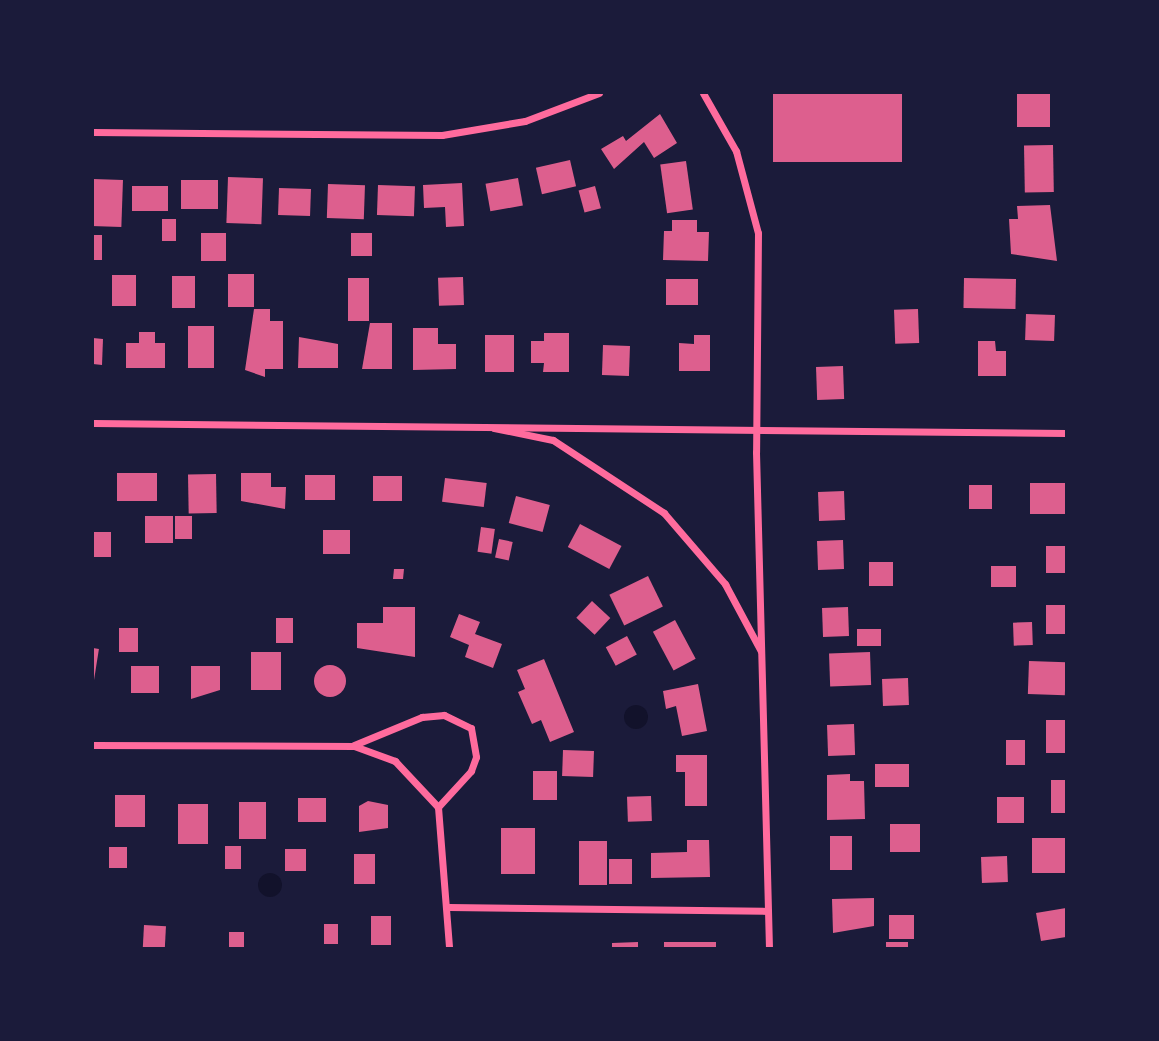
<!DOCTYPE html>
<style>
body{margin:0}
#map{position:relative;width:1159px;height:1041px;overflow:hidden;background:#1b1b3a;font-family:Overpass,sans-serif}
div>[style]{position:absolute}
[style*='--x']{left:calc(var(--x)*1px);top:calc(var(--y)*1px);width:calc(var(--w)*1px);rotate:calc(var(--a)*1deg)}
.water>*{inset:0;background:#12122b}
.round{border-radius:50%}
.building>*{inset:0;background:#dd5f8e;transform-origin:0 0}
.minor>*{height:7px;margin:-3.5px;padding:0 3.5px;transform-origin:3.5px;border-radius:3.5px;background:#ff6b9d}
span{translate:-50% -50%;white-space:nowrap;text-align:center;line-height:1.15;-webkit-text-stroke:5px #1b1b3a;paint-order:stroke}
.frame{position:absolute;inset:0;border:94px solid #1b1b3a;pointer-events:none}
</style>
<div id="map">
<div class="water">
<i class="round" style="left:624px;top:705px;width:24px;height:24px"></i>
<i class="round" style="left:258px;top:873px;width:24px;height:24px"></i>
</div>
<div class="building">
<i style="left:773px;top:93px;width:129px;height:69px"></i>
<i style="left:1017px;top:93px;width:33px;height:34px"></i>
<i style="clip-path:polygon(660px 114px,677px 143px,654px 158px,644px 142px,614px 169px,601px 149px,623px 136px,626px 141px)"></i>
<i style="left:1053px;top:145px;width:47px;height:29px;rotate:89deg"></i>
<i style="left:570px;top:160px;width:27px;height:35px;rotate:77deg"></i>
<i style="left:686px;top:161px;width:49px;height:26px;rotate:82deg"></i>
<i style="left:228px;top:177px;width:35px;height:46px;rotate:2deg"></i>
<i style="left:518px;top:178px;width:28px;height:33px;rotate:80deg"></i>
<i style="left:93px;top:179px;width:30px;height:47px;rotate:2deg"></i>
<i style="left:181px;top:180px;width:37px;height:29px"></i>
<i style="clip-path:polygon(462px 183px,464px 226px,446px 227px,445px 207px,424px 208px,423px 185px)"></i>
<i style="left:328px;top:184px;width:37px;height:34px;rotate:2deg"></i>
<i style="left:378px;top:185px;width:37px;height:30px;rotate:2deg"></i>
<i style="left:132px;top:186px;width:36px;height:25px"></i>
<i style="left:595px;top:186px;width:23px;height:17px;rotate:75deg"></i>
<i style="left:279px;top:188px;width:32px;height:27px;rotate:2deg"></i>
<i style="clip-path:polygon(1050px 205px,1057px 261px,1011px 254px,1009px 219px,1018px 219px,1017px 206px)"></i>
<i style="left:162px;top:219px;width:14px;height:22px"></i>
<i style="clip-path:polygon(672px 220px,697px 220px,697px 232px,709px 232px,708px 261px,663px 260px,664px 231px,672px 231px)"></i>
<i style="left:201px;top:233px;width:25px;height:28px"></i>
<i style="left:372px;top:233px;width:23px;height:21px;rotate:90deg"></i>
<i style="left:93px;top:235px;width:9px;height:25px"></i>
<i style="left:254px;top:274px;width:33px;height:26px;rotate:90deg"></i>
<i style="left:112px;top:275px;width:24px;height:31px"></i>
<i style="left:172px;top:276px;width:23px;height:32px"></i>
<i style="left:463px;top:277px;width:28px;height:25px;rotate:88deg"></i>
<i style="left:348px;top:278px;width:21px;height:43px"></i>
<i style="left:964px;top:278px;width:52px;height:30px;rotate:1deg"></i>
<i style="left:666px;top:279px;width:32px;height:26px"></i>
<i style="clip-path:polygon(254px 309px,270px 309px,270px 321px,283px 321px,283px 369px,265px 369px,265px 377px,245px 370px)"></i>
<i style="left:918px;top:309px;width:34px;height:24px;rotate:88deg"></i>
<i style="left:1026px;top:314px;width:29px;height:26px;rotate:2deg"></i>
<i style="clip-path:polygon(370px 323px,392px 323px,392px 369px,362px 369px)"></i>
<i style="left:188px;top:326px;width:26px;height:42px"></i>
<i style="clip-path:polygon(413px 328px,438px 328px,438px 344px,456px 344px,456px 369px,413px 370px)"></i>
<i style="clip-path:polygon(139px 332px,155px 332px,155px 343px,165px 343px,165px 368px,126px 368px,126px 343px,139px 343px)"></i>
<i style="clip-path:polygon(544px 333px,569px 333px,569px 372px,543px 372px,544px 363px,531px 363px,531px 341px,544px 341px)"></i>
<i style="left:485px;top:335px;width:29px;height:37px"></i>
<i style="clip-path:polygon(694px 335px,710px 335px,710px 371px,679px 371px,679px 343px,694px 344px)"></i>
<i style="clip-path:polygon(299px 337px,338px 344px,338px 368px,298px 368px)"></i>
<i style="clip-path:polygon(93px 338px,103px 339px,102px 365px,93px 364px)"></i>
<i style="clip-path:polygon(978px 341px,995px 341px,996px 351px,1006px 351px,1006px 376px,978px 376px)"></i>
<i style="left:603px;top:345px;width:27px;height:30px;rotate:2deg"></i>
<i style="left:843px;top:366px;width:33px;height:27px;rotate:88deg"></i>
<i style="left:117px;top:473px;width:40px;height:28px"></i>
<i style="clip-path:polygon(241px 473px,271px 473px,271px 487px,286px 487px,285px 509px,241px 501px)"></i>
<i style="left:216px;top:474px;width:39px;height:28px;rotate:89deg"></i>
<i style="left:305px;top:475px;width:30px;height:25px"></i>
<i style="left:373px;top:476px;width:29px;height:25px"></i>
<i style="left:445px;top:478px;width:42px;height:24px;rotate:7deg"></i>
<i style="left:1066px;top:483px;width:31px;height:36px;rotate:90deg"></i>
<i style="left:969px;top:485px;width:23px;height:24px"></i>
<i style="left:844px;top:491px;width:29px;height:26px;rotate:88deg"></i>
<i style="left:516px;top:496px;width:35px;height:28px;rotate:15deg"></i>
<i style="left:173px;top:516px;width:27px;height:28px;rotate:90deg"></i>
<i style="left:175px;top:516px;width:17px;height:23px"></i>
<i style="left:580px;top:524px;width:47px;height:26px;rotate:28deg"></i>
<i style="left:481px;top:527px;width:14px;height:25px;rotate:8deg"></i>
<i style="left:350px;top:530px;width:24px;height:27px;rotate:90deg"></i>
<i style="left:93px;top:532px;width:18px;height:25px"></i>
<i style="left:499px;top:539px;width:14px;height:19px;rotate:12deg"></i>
<i style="left:843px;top:540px;width:29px;height:26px;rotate:88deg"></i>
<i style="left:1046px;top:546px;width:20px;height:27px"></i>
<i style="left:893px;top:562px;width:24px;height:24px;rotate:90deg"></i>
<i style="left:991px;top:566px;width:25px;height:21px"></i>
<i style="clip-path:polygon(394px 569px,404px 569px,403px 579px,393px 579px)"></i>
<i style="left:648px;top:576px;width:34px;height:43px;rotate:64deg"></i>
<i style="left:592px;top:601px;width:25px;height:23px;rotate:43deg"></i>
<i style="left:1046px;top:605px;width:20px;height:29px"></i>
<i style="clip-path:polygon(383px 607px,415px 607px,415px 657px,357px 648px,357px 623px,383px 623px)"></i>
<i style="left:848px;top:607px;width:29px;height:26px;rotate:88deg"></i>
<i style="clip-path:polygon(459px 614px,480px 622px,475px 634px,502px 644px,493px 668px,465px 657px,469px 645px,450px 637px)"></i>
<i style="left:276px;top:618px;width:17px;height:25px"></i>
<i style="left:675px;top:620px;width:44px;height:25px;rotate:62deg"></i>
<i style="left:1032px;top:622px;width:23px;height:19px;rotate:88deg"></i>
<i style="left:119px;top:628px;width:19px;height:24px"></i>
<i style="left:857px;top:629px;width:24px;height:17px"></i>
<i style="left:627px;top:636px;width:21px;height:24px;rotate:62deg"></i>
<i style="left:93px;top:648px;width:6px;height:44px;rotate:9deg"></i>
<i style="left:251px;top:652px;width:30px;height:38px"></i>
<i style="left:870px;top:652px;width:33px;height:41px;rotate:88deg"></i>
<i style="clip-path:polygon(544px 659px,574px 732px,550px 742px,541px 720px,532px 724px,518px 692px,525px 689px,517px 670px)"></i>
<i style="left:1029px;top:661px;width:37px;height:33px;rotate:2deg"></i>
<i class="round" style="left:314px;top:665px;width:32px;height:32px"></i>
<i style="left:131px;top:666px;width:28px;height:27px"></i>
<i style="clip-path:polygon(191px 666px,220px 666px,220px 690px,191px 699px)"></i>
<i style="left:908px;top:678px;width:27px;height:26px;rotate:88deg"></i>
<i style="clip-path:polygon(698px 684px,707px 731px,682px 736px,676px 706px,666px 709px,663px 691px)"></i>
<i style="left:1046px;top:720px;width:20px;height:33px"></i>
<i style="left:854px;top:724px;width:31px;height:27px;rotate:88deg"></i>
<i style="left:1006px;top:740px;width:19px;height:25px"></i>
<i style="left:563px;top:750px;width:31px;height:26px;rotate:2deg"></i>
<i style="clip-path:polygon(676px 755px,707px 755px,707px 806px,685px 806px,685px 772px,676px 772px)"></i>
<i style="left:909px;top:764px;width:23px;height:34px;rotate:90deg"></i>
<i style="left:533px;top:771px;width:24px;height:29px"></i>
<i style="clip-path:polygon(850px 774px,850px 781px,864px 781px,865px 819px,827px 820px,827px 775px)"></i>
<i style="left:1051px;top:780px;width:15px;height:33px"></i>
<i style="left:115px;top:795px;width:30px;height:32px"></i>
<i style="left:651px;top:796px;width:25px;height:24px;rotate:88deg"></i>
<i style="left:997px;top:797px;width:27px;height:26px"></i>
<i style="left:326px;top:798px;width:24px;height:28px;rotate:90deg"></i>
<i style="clip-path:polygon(368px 801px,388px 805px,388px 828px,359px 832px,359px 806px)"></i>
<i style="left:239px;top:802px;width:27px;height:37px"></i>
<i style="left:178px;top:804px;width:30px;height:40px"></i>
<i style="left:890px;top:824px;width:30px;height:28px"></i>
<i style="left:501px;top:828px;width:34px;height:46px"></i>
<i style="left:830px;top:836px;width:22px;height:34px"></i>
<i style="left:1066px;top:838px;width:35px;height:34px;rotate:90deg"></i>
<i style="clip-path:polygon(687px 840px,709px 840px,710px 877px,651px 878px,651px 853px,687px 852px)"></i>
<i style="left:579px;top:841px;width:28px;height:44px"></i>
<i style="left:225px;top:846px;width:16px;height:23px"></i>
<i style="left:109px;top:847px;width:18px;height:21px"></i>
<i style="left:306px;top:849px;width:22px;height:21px;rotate:90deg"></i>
<i style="left:354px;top:854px;width:21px;height:30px"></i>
<i style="left:1007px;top:856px;width:26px;height:26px;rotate:88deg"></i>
<i style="left:609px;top:859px;width:23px;height:25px"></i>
<i style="clip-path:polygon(874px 898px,874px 926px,833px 933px,832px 899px)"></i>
<i style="clip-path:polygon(1066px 908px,1066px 937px,1041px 941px,1036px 913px)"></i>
<i style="left:889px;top:915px;width:25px;height:24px"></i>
<i style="left:371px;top:916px;width:20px;height:29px"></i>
<i style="left:324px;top:924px;width:14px;height:20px"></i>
<i style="left:144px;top:925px;width:22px;height:23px;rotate:3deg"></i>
<i style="left:229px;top:932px;width:15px;height:16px"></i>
<i style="clip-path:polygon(638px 942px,638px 948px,612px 948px,612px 943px)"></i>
<i style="left:664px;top:942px;width:52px;height:6px"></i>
<i style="left:886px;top:942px;width:22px;height:6px"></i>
</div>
<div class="minor">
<i style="--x:703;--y:93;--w:67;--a:60.4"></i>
<i style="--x:736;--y:151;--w:85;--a:75"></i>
<i style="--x:758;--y:233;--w:219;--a:90.5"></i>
<i style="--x:756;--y:452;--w:496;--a:88.5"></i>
<i style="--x:93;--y:132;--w:349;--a:0.5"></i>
<i style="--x:442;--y:135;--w:84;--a:-9.6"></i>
<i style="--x:525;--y:121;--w:79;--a:-20.7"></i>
<i style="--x:93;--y:423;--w:973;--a:0.59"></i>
<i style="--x:494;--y:428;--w:60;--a:11.5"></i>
<i style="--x:553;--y:440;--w:133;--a:33.3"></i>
<i style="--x:664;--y:513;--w:94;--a:49.3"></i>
<i style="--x:725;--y:584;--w:76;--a:61.8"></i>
<i style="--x:93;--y:745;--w:261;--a:0.2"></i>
<i style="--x:354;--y:746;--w:44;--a:20.1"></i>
<i style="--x:395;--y:761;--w:63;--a:46.9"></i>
<i style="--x:354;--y:745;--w:74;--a:-22.4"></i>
<i style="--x:422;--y:717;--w:22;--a:-5"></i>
<i style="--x:444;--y:715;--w:30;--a:26"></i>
<i style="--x:471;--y:728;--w:29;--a:80"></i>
<i style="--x:476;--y:757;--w:15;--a:110"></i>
<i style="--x:471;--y:771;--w:49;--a:132.5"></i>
<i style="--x:438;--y:807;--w:141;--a:85.5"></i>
<i style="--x:449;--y:907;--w:319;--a:0.7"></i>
</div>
<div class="frame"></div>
</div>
